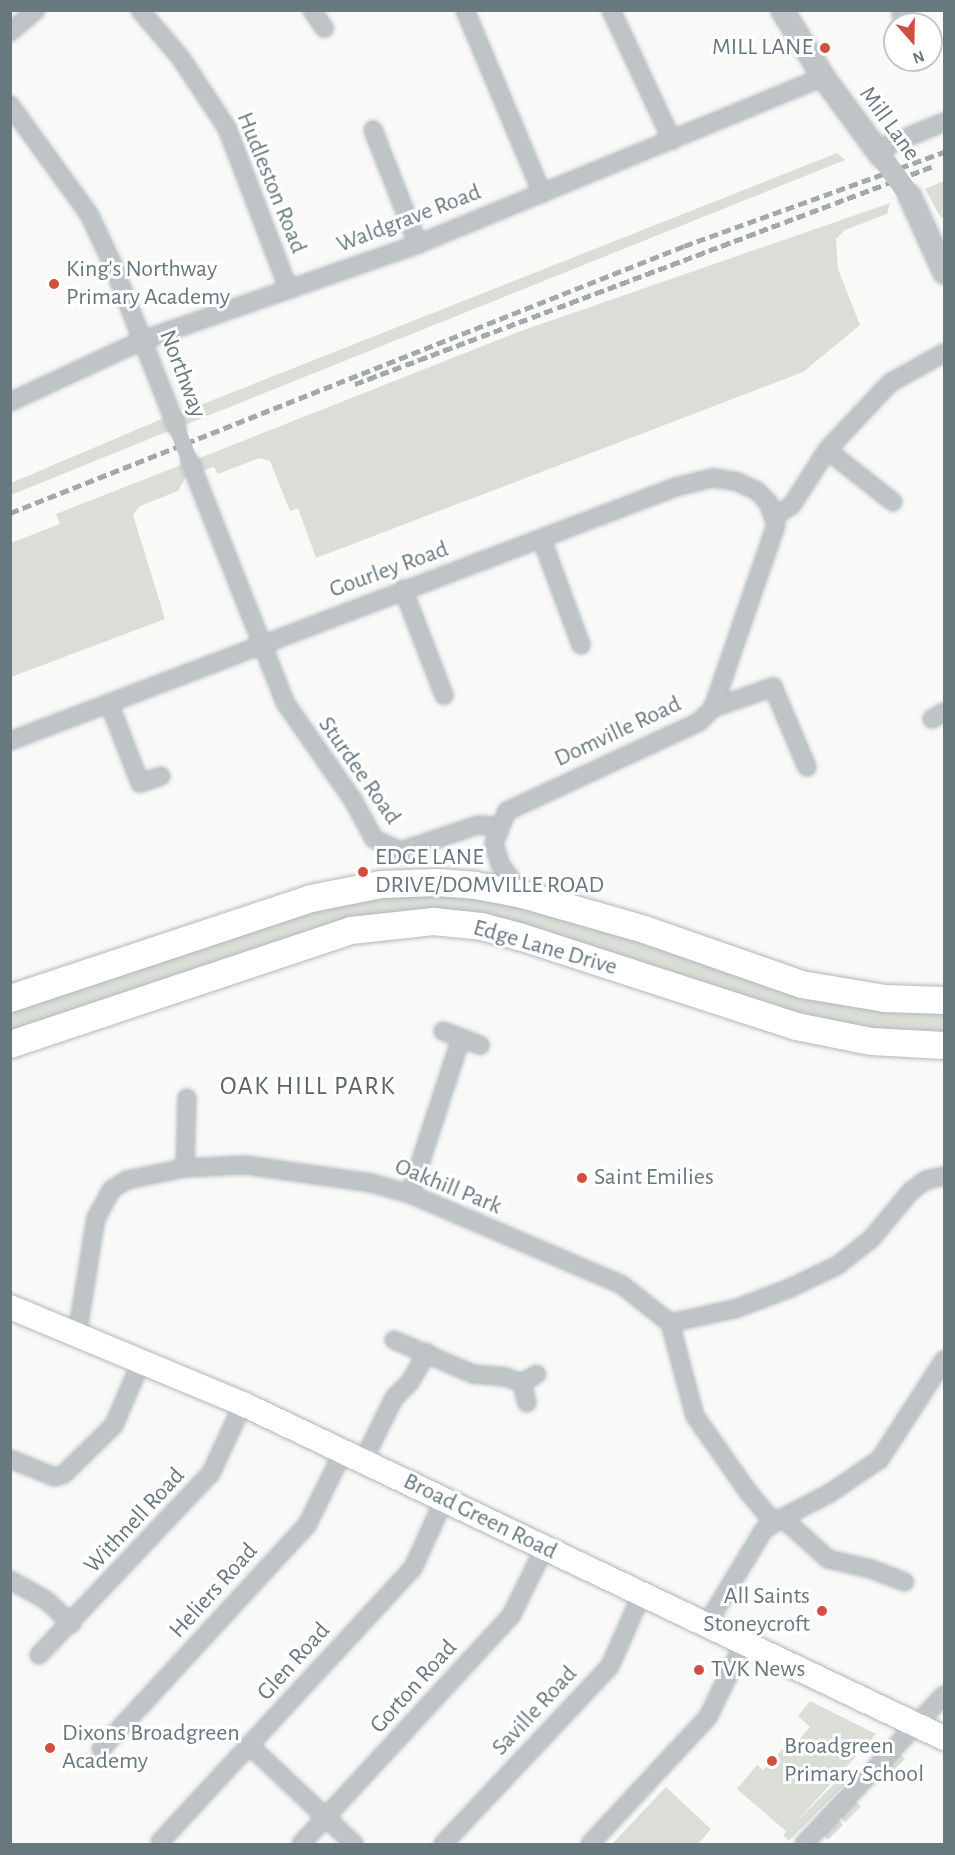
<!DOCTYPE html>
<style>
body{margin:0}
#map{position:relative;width:955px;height:1855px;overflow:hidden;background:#f9f9f8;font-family:"Alegreya Sans",sans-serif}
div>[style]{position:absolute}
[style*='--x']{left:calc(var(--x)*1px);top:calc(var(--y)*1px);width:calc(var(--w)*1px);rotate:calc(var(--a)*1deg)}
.green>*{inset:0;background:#daded7;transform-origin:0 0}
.roads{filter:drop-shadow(0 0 2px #b1b8bb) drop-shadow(0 0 2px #b1b8bb)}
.minor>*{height:16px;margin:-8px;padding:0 8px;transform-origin:8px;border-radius:8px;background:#bfc4c6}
.tertiary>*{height:21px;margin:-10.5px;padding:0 10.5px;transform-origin:10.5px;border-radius:10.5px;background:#bfc4c6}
.secondary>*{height:24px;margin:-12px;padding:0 12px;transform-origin:12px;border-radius:12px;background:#fff}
.trunk>*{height:27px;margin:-13.5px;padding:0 13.5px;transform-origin:13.5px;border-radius:13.5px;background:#fff}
.rail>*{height:4.5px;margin-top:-2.25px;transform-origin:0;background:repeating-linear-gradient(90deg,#a1a9ac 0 9px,transparent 0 13.5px)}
.minor-bridge>*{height:16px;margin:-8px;padding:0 8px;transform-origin:8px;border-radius:8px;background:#bfc4c6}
.tertiary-bridge>*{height:21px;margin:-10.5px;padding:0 10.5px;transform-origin:10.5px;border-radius:10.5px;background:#bfc4c6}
.dots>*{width:16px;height:16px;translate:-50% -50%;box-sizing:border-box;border:3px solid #fff;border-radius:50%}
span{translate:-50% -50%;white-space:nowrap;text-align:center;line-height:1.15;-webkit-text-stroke:6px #fff;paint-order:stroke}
.poi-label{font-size:24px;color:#67787f}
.right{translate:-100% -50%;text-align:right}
.left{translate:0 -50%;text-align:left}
.street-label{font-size:24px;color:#67787f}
.neighbourhood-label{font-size:26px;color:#59656b;letter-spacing:1.5px}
.frame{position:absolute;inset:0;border:12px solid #67787f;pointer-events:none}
.north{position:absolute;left:883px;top:12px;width:60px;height:60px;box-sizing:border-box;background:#fff;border:2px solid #c2c9cc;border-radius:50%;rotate:160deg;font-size:16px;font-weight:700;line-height:24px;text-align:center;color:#67787f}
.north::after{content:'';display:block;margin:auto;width:21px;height:27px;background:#d24f3f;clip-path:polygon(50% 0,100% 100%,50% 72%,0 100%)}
</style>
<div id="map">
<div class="green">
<i style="clip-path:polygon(837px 153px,845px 160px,185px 425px,180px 413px)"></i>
<i style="clip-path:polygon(944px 181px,944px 216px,941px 218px,925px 189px)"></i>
<i style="clip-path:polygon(890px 203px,887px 214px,845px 230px,836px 239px,838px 269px,860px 325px,803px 372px,316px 558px,298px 508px,290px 511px,270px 461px,259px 458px,218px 474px,214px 467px,202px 471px,197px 459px,518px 332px)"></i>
<i style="clip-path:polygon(164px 418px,169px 431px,11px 495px,11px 483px)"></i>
<i style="clip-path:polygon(181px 465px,186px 477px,178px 491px,140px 506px,133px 515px,165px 619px,11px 677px,11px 543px,60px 524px,56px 514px)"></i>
<i style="clip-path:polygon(455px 893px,559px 916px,808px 996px,864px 1009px,944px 1013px,944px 1038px,829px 1029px,452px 913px,11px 1036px,10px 1009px,221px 937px,355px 898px)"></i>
<i style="clip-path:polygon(810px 1701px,876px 1734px,787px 1832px,737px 1789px,757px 1765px,763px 1770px,792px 1739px,796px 1743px,810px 1727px,798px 1716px)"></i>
<i style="left:900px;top:1754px;width:7px;height:26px;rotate:45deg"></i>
<i style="left:841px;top:1777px;width:8px;height:82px;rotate:45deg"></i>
<i style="clip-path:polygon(666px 1787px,711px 1829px,698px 1844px,612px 1844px)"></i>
<i style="left:855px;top:1801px;width:8px;height:22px;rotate:45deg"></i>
<i style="left:838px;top:1820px;width:7px;height:21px;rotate:45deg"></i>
</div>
<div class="roads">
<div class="minor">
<i style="--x:140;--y:10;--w:62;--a:49.6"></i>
<i style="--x:180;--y:57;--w:85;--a:56.5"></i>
<i style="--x:227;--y:128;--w:173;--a:69.1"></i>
<i style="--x:312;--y:10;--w:22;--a:56"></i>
<i style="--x:465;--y:10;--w:199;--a:67.2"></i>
<i style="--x:611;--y:10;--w:144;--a:64.9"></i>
<i style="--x:901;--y:10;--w:14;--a:82"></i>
<i style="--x:10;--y:32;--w:34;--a:-40"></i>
<i style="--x:10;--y:105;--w:135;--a:54.1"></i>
<i style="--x:89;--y:214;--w:54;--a:64.9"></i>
<i style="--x:112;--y:263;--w:177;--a:68.5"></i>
<i style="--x:373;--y:130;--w:123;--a:68.5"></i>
<i style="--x:876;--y:150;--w:74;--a:-22.4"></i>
<i style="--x:10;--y:402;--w:147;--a:-25"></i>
<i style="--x:143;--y:340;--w:291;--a:-19.2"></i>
<i style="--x:418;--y:244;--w:438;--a:-22.4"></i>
<i style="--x:827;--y:450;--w:84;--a:38.2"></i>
<i style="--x:190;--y:462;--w:260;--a:68.4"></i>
<i style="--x:286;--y:704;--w:117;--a:55.1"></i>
<i style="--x:353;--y:800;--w:44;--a:61.7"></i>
<i style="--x:374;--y:839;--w:30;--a:24"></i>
<i style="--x:401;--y:851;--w:81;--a:-18.7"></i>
<i style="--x:478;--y:825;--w:20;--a:3"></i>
<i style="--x:775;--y:516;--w:20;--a:-33"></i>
<i style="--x:792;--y:505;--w:65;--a:-57.5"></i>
<i style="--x:827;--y:450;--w:92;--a:-46.8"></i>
<i style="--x:890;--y:383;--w:62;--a:-29.1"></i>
<i style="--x:542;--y:540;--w:112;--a:69.6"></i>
<i style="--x:403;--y:589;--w:114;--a:68.9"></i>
<i style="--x:109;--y:703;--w:86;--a:68.8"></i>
<i style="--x:140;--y:783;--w:22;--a:-18"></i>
<i style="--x:713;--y:708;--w:64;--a:-19.3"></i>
<i style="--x:773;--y:687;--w:87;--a:67"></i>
<i style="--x:932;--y:719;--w:14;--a:-30"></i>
<i style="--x:10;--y:741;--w:713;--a:-20.88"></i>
<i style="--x:676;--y:487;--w:38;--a:-14"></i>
<i style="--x:713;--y:478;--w:22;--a:8"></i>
<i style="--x:735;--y:481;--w:24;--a:24"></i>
<i style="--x:757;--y:491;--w:16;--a:45"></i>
<i style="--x:768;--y:502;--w:24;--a:71"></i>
<i style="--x:776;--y:525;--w:194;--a:109"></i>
<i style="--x:713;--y:708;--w:20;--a:135"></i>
<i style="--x:699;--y:722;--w:212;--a:155.1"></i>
<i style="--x:507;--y:811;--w:35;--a:112"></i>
<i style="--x:494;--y:844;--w:21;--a:73"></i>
<i style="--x:500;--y:864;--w:37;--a:54"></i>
<i style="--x:443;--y:1031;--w:40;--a:21"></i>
<i style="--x:185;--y:1168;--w:70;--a:-88.4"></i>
<i style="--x:410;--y:1194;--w:164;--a:-71.9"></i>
<i style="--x:670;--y:1323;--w:66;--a:-12.2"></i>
<i style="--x:735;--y:1309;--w:57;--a:-20.7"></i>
<i style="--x:788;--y:1289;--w:55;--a:-25.6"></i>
<i style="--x:838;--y:1265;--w:42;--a:-38.2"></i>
<i style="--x:871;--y:1239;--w:62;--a:-50.2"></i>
<i style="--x:911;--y:1191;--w:19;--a:-36"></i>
<i style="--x:926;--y:1180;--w:18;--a:-13"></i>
<i style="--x:77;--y:1335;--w:119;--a:-80.8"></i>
<i style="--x:96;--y:1218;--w:33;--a:-61"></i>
<i style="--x:112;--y:1189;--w:17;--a:-31"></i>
<i style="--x:127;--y:1180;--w:59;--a:-11.7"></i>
<i style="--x:185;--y:1168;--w:60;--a:-2.9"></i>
<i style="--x:245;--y:1165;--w:127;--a:8.1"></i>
<i style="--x:371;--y:1183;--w:41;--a:15.8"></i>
<i style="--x:410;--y:1194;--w:231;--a:23.2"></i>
<i style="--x:622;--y:1285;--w:61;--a:38.4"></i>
<i style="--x:670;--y:1323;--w:96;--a:75"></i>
<i style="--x:695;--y:1416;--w:94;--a:55"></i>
<i style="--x:749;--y:1493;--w:30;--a:50"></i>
<i style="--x:768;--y:1516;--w:11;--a:22"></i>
<i style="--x:778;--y:1520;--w:59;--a:-27.4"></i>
<i style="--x:830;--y:1493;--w:60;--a:-34.2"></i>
<i style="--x:880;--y:1459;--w:118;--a:-57.1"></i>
<i style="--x:394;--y:1340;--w:86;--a:23.3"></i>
<i style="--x:473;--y:1374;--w:32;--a:5"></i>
<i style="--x:505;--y:1377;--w:18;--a:19"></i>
<i style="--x:527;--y:1403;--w:21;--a:-104"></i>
<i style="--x:522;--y:1383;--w:17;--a:-31"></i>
<i style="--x:10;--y:1459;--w:48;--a:21.8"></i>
<i style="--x:55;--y:1477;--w:9;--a:-18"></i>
<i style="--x:64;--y:1474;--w:70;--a:-44.4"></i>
<i style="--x:114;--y:1425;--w:69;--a:-66.8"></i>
<i style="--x:363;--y:1461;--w:70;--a:-63.8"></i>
<i style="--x:394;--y:1398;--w:23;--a:-45"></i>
<i style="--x:410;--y:1382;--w:34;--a:-60"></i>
<i style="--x:10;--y:1580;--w:41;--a:29.1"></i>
<i style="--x:46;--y:1600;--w:35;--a:43"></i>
<i style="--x:707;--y:1624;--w:109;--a:-58.9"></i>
<i style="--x:763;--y:1531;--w:19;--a:-36"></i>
<i style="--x:778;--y:1520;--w:9;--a:13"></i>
<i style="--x:787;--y:1522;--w:55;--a:42.1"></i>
<i style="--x:828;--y:1559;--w:44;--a:13.1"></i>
<i style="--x:871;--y:1569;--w:36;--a:21"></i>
<i style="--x:39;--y:1655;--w:250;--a:-46.6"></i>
<i style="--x:211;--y:1473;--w:76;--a:-65.1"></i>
<i style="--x:250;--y:1746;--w:143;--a:43.3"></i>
<i style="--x:101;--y:1749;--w:304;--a:-47.4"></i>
<i style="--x:307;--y:1525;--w:81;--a:-63.7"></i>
<i style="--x:160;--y:1842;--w:373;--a:-47.3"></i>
<i style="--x:413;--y:1568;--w:75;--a:-65.5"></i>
<i style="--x:301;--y:1844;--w:310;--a:-47.4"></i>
<i style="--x:511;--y:1616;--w:75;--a:-63.8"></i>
<i style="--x:443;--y:1844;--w:244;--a:-46.8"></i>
<i style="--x:610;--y:1666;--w:77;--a:-66.1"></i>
<i style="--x:590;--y:1844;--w:173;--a:-47.1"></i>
<i style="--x:708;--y:1717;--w:82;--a:-64.1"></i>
<i style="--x:804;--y:1844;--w:204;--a:-46.8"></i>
</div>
<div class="tertiary">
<i style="--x:782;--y:10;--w:79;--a:58.5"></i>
<i style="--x:823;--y:77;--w:98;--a:53.7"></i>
<i style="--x:909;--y:195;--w:85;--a:65.6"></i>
</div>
<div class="secondary">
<i style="--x:10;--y:1307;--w:252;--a:22.6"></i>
<i style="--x:243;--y:1404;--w:777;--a:25.48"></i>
</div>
<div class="trunk">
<i style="--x:10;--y:998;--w:317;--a:-18.4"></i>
<i style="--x:311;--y:898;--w:71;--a:-11.3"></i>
<i style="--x:381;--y:884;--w:55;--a:-2.1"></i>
<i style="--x:436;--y:882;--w:39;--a:4"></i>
<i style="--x:475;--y:885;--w:48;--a:10.8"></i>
<i style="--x:522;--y:894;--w:127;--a:16"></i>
<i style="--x:644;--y:929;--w:166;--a:19.3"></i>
<i style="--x:801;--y:984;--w:85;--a:9.5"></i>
<i style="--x:885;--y:998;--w:59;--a:1.9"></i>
<i style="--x:10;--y:1044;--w:360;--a:-18.5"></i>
<i style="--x:351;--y:930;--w:82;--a:-6.3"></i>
<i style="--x:433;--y:921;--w:48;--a:5.9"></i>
<i style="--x:481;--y:926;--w:39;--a:15"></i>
<i style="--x:519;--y:936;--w:291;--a:18"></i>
<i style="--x:796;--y:1026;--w:76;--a:11.3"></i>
<i style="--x:871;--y:1041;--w:73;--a:3.1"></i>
</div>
</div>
<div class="rail">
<i style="--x:355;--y:384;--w:621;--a:-20.65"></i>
<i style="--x:10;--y:513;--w:725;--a:-21.61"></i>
<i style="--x:684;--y:246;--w:276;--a:-19.9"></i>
</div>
<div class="minor-bridge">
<i style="--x:177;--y:428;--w:36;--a:69"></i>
</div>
<div class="tertiary-bridge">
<i style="--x:881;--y:156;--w:48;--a:54.3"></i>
</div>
<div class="dots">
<i style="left:825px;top:48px;background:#d24f3f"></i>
<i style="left:54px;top:284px;background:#d24f3f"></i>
<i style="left:363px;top:872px;background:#d24f3f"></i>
<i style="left:582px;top:1178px;background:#d24f3f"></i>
<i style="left:822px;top:1611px;background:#d24f3f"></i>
<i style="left:699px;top:1670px;background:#d24f3f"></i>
<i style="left:50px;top:1748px;background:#d24f3f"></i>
<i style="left:772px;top:1761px;background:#d24f3f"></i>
</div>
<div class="poi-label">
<span class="right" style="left:813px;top:48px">MILL LANE</span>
<span class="left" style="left:66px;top:284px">King's Northway<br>Primary Academy</span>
<span class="left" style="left:375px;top:872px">EDGE LANE<br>DRIVE/DOMVILLE ROAD</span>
<span class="left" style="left:594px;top:1178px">Saint Emilies</span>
<span class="right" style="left:810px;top:1611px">All Saints<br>Stoneycroft</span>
<span class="left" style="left:711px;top:1670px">TVK News</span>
<span class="left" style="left:62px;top:1748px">Dixons Broadgreen<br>Academy</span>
<span class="left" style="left:784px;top:1761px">Broadgreen<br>Primary School</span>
</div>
<div class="street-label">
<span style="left:889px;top:124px;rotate:54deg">Mill Lane</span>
<span style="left:271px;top:183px;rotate:68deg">Hudleston Road</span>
<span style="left:409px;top:219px;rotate:-21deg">Waldgrave Road</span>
<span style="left:182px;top:374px;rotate:69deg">Northway</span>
<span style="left:389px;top:570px;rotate:-20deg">Gourley Road</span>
<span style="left:618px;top:732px;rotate:-25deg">Domville Road</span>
<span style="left:359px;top:771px;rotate:55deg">Sturdee Road</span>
<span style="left:545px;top:948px;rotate:16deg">Edge Lane Drive</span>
<span style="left:448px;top:1187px;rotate:22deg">Oakhill Park</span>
<span style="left:480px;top:1517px;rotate:26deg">Broad Green Road</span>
<span style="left:135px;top:1521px;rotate:-47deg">Withnell Road</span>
<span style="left:214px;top:1591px;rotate:-48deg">Heliers Road</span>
<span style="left:294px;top:1662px;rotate:-48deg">Glen Road</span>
<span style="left:414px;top:1687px;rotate:-48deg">Gorton Road</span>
<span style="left:535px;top:1711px;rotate:-47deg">Saville Road</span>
</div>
<div class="neighbourhood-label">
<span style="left:308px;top:1087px">OAK HILL PARK</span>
</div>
<div class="frame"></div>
<div class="north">N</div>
</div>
